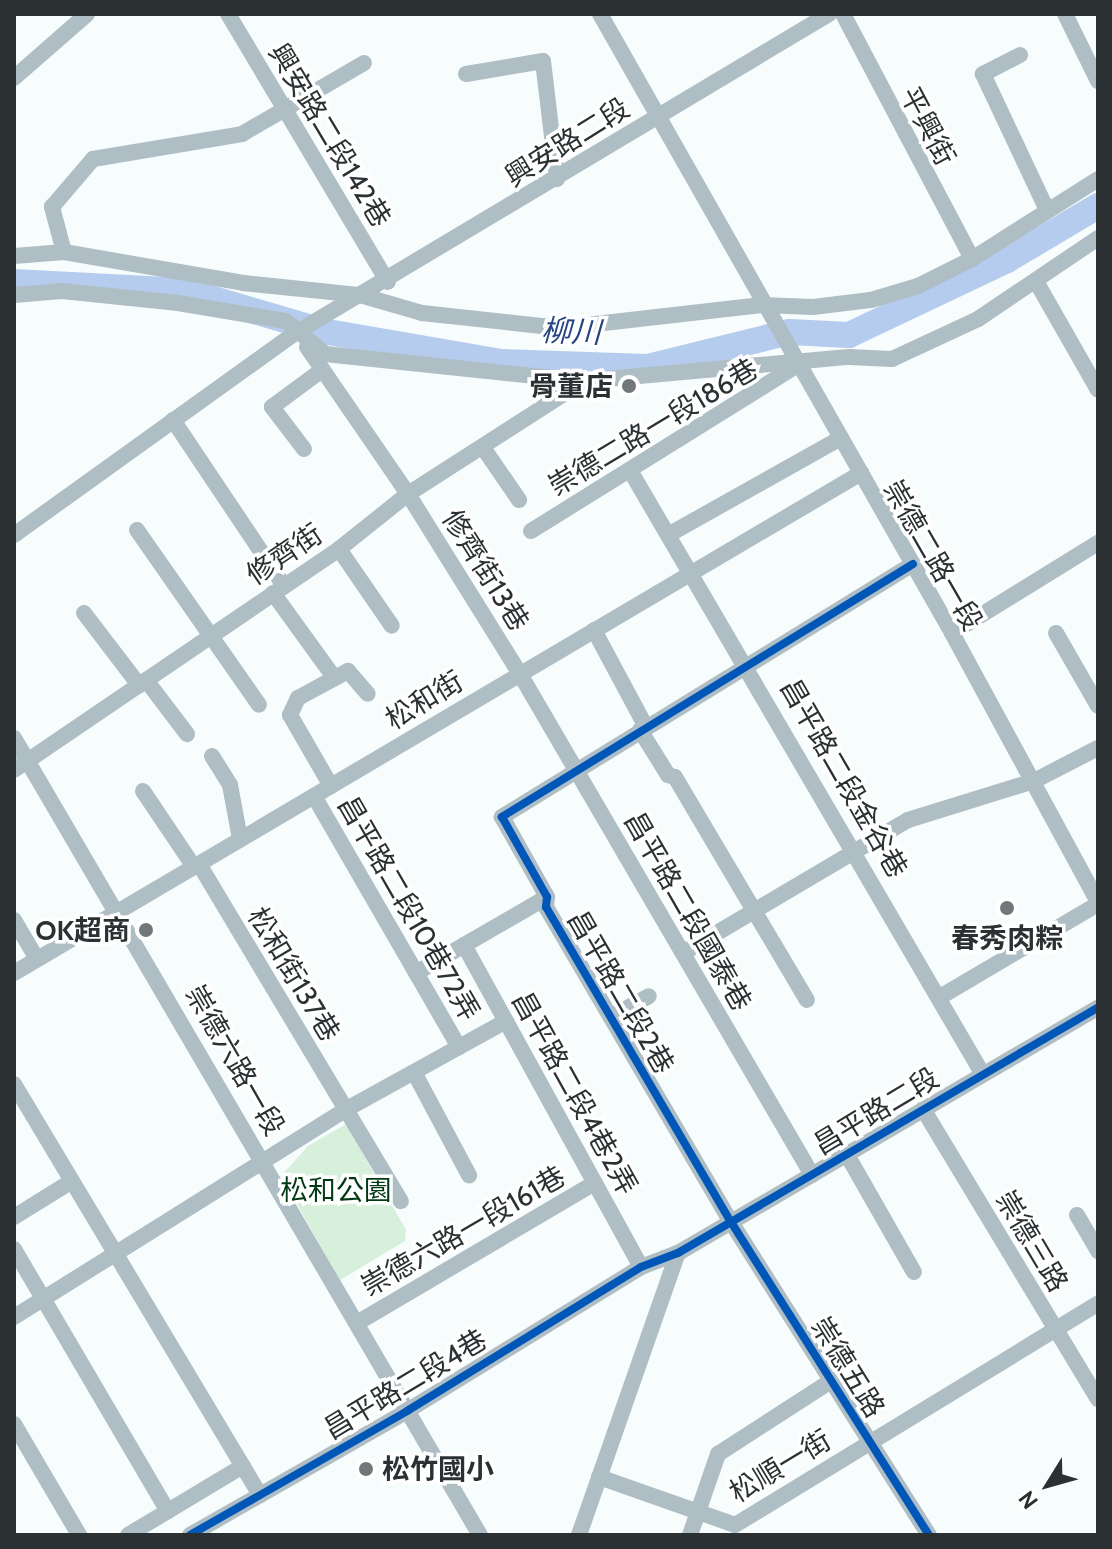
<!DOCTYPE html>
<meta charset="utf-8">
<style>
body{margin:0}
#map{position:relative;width:1112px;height:1549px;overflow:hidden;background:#f7fcfc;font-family:Cabin,"Noto Sans TC",sans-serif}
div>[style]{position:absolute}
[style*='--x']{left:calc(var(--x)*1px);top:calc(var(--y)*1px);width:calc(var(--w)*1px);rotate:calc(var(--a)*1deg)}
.green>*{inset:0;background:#d6f0dc}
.river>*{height:26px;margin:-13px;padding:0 13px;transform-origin:13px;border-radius:13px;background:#b6ccee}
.minor>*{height:16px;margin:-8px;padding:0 8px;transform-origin:8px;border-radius:8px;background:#afbdc5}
.cycleway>*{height:8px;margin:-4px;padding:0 4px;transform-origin:4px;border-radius:4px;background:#0057b8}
.dots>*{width:22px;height:22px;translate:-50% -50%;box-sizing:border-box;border:4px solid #fff;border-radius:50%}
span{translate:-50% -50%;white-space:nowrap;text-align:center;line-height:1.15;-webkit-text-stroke:7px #fff;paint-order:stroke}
.street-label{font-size:28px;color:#2b3132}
.poi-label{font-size:28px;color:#2b3132;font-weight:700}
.right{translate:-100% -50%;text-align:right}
.left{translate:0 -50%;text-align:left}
.park-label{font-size:28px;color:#003913}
.water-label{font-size:30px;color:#244580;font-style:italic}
.frame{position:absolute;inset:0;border:16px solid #2b3132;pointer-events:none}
.north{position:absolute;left:1008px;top:1445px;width:80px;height:80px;-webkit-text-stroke:6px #fff;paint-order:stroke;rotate:233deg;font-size:22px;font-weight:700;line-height:32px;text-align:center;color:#2b3132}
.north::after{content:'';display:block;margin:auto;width:28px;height:36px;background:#2b3132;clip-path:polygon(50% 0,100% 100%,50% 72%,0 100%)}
</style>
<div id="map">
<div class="green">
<i style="clip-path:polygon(346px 1124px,406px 1230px,405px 1241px,340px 1280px,281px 1176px,308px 1146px)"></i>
</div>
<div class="river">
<i style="--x:14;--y:282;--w:172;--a:3"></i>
<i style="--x:186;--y:291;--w:142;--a:16.4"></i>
<i style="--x:322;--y:331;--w:182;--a:9.8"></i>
<i style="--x:501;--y:362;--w:146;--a:2"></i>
<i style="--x:647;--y:367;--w:147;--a:-13.8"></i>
<i style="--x:790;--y:332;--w:59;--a:2.9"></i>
<i style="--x:849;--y:335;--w:175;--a:-25.4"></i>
<i style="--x:1007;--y:260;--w:106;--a:-30.7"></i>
</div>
<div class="minor">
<i style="--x:228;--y:14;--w:312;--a:59.2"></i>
<i style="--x:600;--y:14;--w:712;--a:60.37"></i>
<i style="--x:952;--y:633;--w:306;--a:61.5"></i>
<i style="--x:843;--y:14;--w:277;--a:62.2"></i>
<i style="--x:1065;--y:14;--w:75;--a:63.8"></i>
<i style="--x:1020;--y:55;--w:42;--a:152.8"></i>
<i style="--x:983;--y:74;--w:150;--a:64.8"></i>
<i style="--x:466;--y:74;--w:78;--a:-9.6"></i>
<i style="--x:543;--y:61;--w:119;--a:83.2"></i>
<i style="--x:14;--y:78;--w:97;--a:-41.2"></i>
<i style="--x:64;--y:252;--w:47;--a:-104.9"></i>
<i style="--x:52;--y:207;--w:63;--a:-49.5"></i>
<i style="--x:93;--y:159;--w:151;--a:-9.5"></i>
<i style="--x:242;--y:134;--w:141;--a:-30.2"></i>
<i style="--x:14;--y:256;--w:50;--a:-4.6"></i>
<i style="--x:64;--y:252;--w:182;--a:9.8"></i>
<i style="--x:243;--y:283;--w:118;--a:5.9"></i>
<i style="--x:360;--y:295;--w:65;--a:16.2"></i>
<i style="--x:422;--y:313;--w:139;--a:6.2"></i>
<i style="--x:560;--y:328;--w:203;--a:-6.5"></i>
<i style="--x:762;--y:305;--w:51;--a:2.2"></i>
<i style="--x:813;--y:307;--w:58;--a:-6.9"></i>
<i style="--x:871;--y:300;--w:49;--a:-16.6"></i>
<i style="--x:918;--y:286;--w:60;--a:-26.6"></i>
<i style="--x:972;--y:259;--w:149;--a:-32.4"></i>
<i style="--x:1037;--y:283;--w:123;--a:60.3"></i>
<i style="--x:14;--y:295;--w:48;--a:-4.8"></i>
<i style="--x:62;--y:291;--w:117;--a:5.9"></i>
<i style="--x:178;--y:303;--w:109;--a:9.5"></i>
<i style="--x:286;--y:321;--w:51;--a:40.2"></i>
<i style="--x:325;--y:354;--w:260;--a:6"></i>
<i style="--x:584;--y:381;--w:266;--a:-5.2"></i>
<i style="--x:849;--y:357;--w:43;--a:2.7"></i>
<i style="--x:892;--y:359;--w:95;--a:-24.9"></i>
<i style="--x:978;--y:319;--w:145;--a:-34"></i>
<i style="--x:307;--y:347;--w:178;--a:55.5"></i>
<i style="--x:408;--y:494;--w:212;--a:58.1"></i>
<i style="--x:520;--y:674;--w:580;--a:59.76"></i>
<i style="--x:173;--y:420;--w:200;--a:56.2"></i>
<i style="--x:304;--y:449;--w:53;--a:-127.3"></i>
<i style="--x:272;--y:407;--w:62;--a:-36.5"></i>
<i style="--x:484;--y:449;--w:62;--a:55.5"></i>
<i style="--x:631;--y:472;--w:696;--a:59.71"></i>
<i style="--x:137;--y:530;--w:213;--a:55.1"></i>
<i style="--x:531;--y:531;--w:314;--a:-31.9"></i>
<i style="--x:14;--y:535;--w:348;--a:-35.7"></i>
<i style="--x:297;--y:332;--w:620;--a:-30.87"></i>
<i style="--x:668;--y:535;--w:198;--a:-29.3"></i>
<i style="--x:339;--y:549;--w:93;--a:55.5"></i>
<i style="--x:913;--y:564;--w:483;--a:148.4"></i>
<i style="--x:502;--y:817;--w:92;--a:60.6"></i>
<i style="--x:547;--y:897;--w:10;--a:96"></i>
<i style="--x:546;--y:907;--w:365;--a:59.6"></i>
<i style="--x:731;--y:1222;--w:370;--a:57.7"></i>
<i style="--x:273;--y:593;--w:102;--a:54.1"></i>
<i style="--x:84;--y:613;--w:91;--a:52.6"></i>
<i style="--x:594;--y:630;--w:110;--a:61.8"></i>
<i style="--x:952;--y:633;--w:172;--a:-31.7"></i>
<i style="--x:1056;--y:633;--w:84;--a:60.1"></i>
<i style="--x:146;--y:680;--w:68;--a:52.8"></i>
<i style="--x:640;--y:730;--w:53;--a:58.1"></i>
<i style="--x:668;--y:775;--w:7;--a:16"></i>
<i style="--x:675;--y:777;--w:259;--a:59.4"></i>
<i style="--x:14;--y:738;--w:923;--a:59.69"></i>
<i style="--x:212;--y:756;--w:34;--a:58"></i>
<i style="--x:230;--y:785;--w:55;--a:79.5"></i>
<i style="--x:14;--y:770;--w:393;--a:-34.2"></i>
<i style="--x:339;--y:549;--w:88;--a:-38.6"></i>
<i style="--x:408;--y:494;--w:209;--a:-32.7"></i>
<i style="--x:331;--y:786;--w:82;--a:-120"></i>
<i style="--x:290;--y:715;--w:19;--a:-65"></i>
<i style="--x:298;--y:698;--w:57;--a:-28.4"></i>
<i style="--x:348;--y:671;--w:30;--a:49"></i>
<i style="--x:143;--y:791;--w:92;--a:56.1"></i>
<i style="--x:314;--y:796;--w:290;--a:60"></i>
<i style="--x:199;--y:864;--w:393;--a:59.1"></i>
<i style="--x:14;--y:920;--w:45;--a:59.5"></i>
<i style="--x:464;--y:945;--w:367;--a:61.2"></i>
<i style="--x:683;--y:953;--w:261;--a:-30.6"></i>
<i style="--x:908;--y:820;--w:132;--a:-17.2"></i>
<i style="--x:1034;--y:781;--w:72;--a:-27.3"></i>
<i style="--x:14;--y:973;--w:984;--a:-30.55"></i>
<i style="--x:416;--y:973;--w:151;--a:-30.1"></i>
<i style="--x:940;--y:997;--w:183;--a:-30.5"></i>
<i style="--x:611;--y:1017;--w:43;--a:-28.9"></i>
<i style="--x:415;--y:1074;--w:115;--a:61.9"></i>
<i style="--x:14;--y:1084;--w:479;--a:59.1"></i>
<i style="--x:923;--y:1109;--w:339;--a:58.9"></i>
<i style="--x:846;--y:1153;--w:137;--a:60.3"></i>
<i style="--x:1077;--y:1215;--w:42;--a:59.7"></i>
<i style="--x:14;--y:1217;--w:68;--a:-31.8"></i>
<i style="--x:14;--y:1249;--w:304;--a:59.6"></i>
<i style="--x:14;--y:1317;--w:390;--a:-32"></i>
<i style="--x:345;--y:1110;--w:184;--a:-28.9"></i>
<i style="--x:357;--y:1323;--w:276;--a:-30.5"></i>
<i style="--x:14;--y:1424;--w:129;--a:59.6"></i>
<i style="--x:599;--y:1477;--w:144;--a:19.4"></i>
<i style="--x:735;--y:1525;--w:426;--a:-31.4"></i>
<i style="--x:128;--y:1535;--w:134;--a:-31"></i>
<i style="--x:190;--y:1535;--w:250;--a:-29.7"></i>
<i style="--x:407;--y:1411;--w:275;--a:-31.6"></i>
<i style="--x:641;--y:1267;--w:40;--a:-21"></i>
<i style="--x:678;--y:1253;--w:486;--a:-30.3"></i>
<i style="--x:579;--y:1535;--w:299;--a:-70.7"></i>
<i style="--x:690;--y:1535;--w:86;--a:-70.9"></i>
<i style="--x:718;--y:1454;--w:135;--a:-32.9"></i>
</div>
<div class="cycleway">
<i style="--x:913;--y:564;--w:483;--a:148.4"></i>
<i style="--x:502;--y:817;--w:92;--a:60.6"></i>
<i style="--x:547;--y:897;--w:10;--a:96"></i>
<i style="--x:546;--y:907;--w:365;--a:59.6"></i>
<i style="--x:731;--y:1222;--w:370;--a:57.7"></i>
<i style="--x:190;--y:1535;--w:250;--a:-29.7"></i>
<i style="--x:407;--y:1411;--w:275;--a:-31.6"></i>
<i style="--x:641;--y:1267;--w:40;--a:-21"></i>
<i style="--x:678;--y:1253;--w:486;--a:-30.3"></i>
</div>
<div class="dots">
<i style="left:629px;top:386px;background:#727879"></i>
<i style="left:1007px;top:908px;background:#727879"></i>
<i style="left:146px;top:930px;background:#727879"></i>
<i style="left:366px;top:1469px;background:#727879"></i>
</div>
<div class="street-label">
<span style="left:928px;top:126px;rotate:62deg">平興街</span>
<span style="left:330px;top:135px;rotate:59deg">興安路二段142巷</span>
<span style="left:567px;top:142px;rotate:-32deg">興安路二段</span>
<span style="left:653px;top:427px;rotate:-31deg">崇德二路一段186巷</span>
<span style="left:284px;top:554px;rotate:-34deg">修齊街</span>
<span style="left:933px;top:555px;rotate:60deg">崇德二路一段</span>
<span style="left:486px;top:570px;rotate:58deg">修齊街13巷</span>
<span style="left:424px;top:700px;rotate:-31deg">松和街</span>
<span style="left:844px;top:778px;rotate:60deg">昌平路二段金谷巷</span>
<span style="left:409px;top:908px;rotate:60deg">昌平路二段10巷72弄</span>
<span style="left:688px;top:911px;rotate:60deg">昌平路二段國泰巷</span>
<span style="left:294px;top:974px;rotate:59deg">松和街137巷</span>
<span style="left:621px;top:992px;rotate:60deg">昌平路二段2巷</span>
<span style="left:235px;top:1060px;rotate:60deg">崇德六路一段</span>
<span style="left:575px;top:1093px;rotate:61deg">昌平路二段4巷2弄</span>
<span style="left:876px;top:1111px;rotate:-31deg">昌平路二段</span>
<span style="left:463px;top:1231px;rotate:-30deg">崇德六路一段161巷</span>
<span style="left:1032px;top:1241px;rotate:59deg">崇德三路</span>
<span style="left:848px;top:1367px;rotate:58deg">崇德五路</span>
<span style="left:405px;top:1384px;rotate:-31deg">昌平路二段4巷</span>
<span style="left:780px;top:1466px;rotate:-31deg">松順一街</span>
</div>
<div class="poi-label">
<span class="right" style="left:613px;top:386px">骨董店</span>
<span class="right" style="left:130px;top:930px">OK超商</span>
<span style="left:1007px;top:938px">春秀肉粽</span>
<span class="left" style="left:382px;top:1469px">松竹國小</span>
</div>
<div class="park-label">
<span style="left:336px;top:1190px">松和公園</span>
</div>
<div class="water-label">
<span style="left:571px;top:332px;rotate:2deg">柳川</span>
</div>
<div class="frame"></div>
<div class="north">N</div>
</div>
